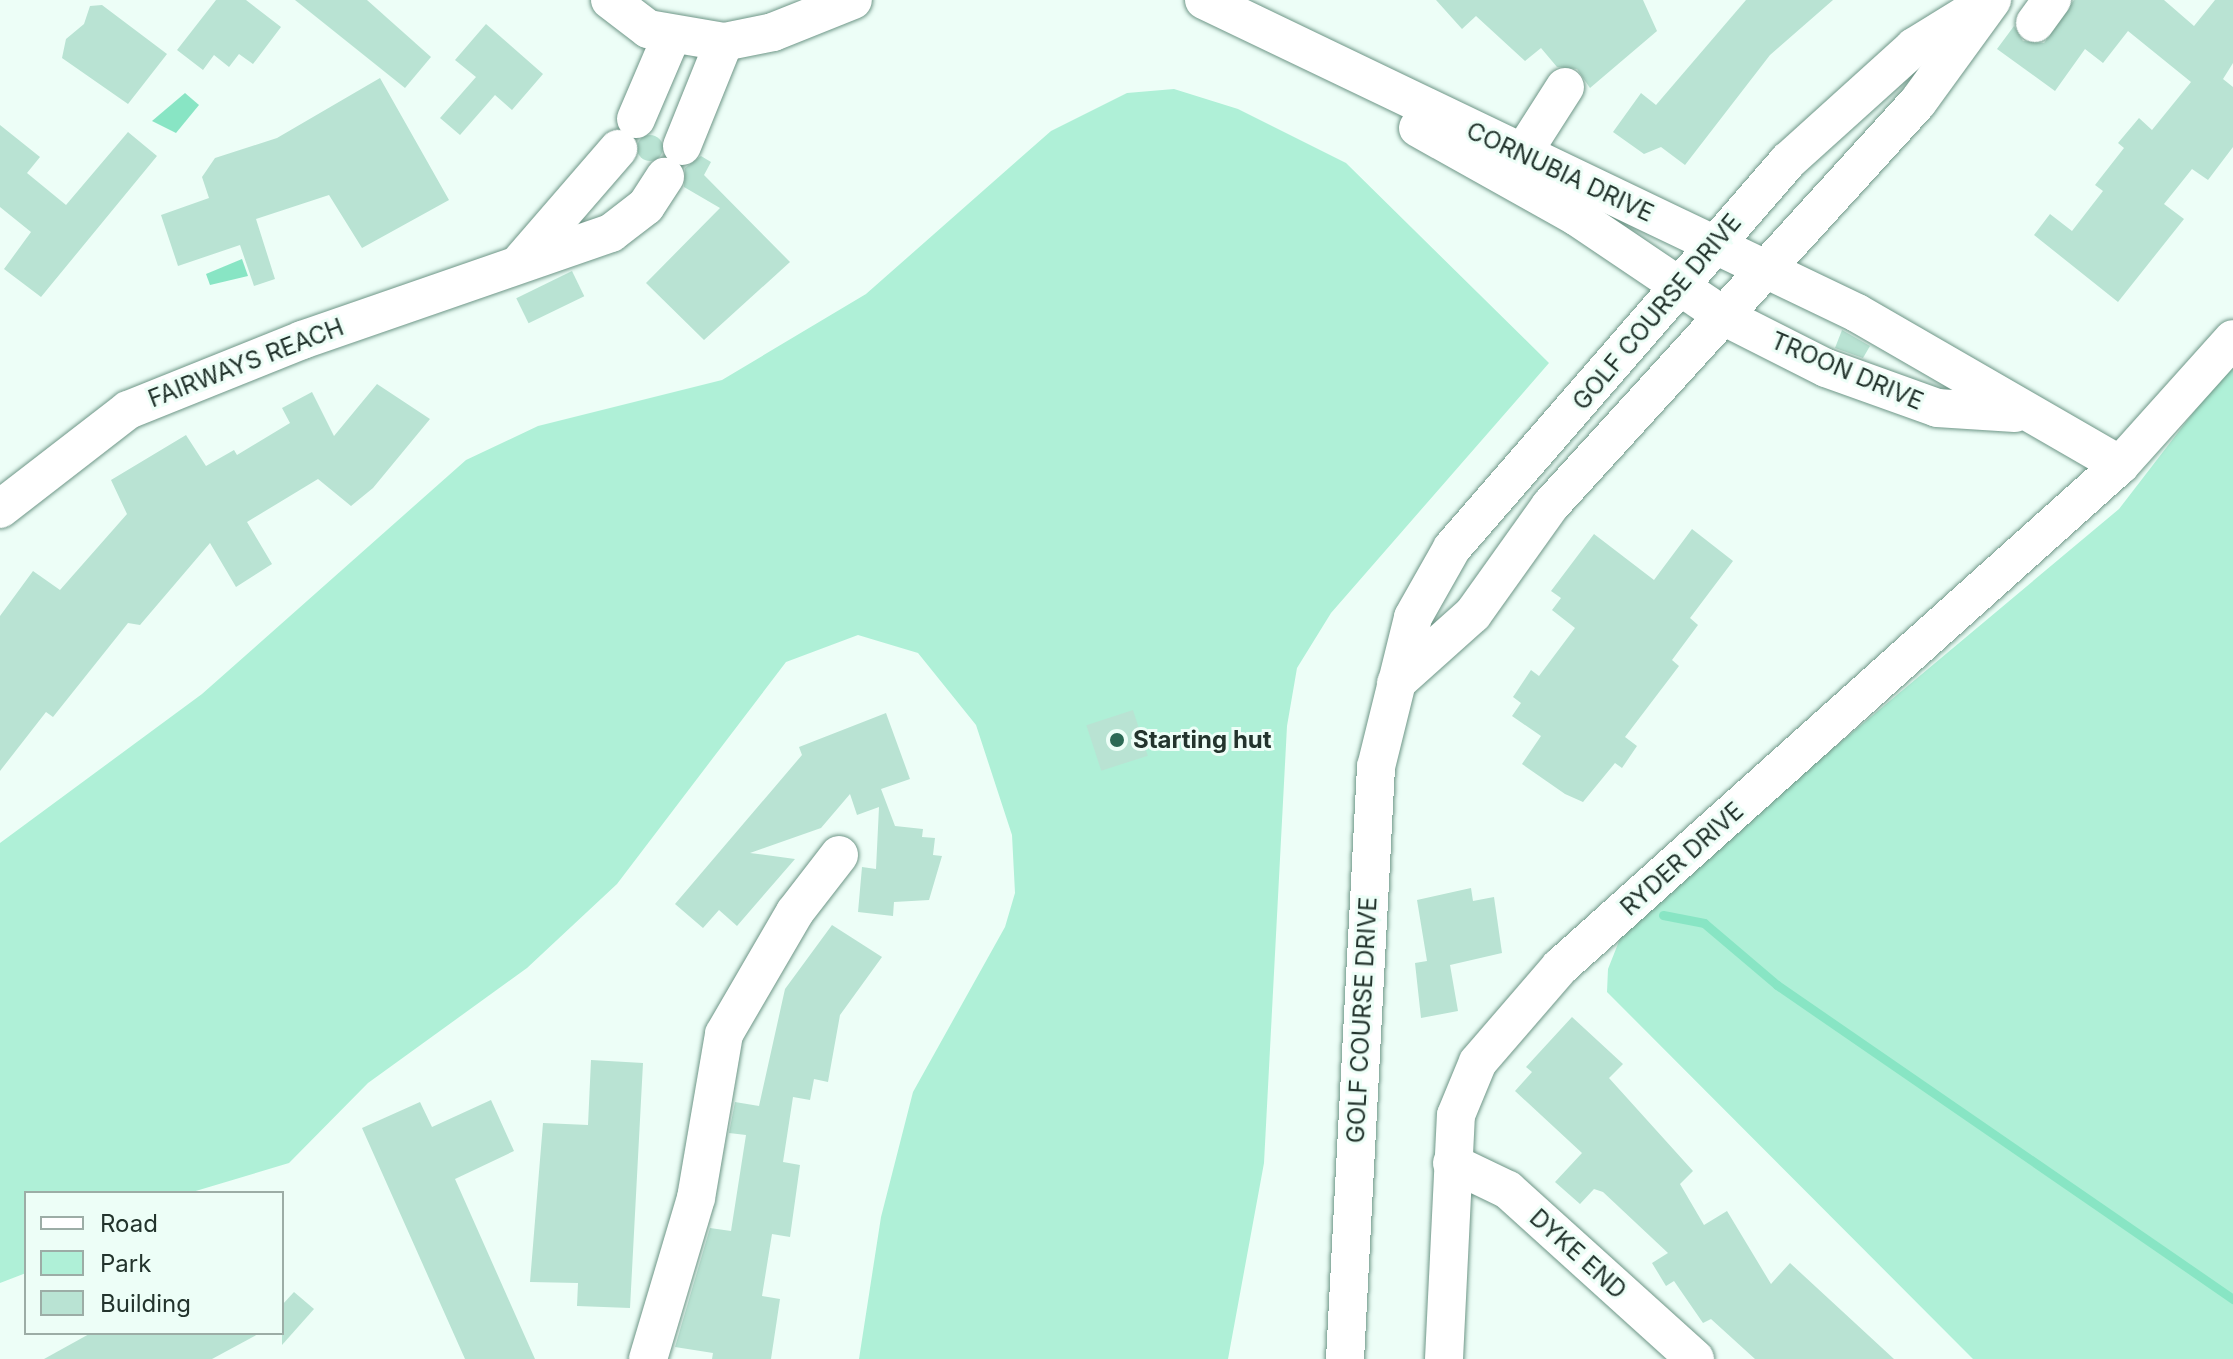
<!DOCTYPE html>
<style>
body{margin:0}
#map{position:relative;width:2233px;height:1359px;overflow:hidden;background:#edfef7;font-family:Inter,sans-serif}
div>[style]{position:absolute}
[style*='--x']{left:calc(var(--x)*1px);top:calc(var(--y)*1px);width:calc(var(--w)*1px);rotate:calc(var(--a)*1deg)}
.green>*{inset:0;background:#aff0d7}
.water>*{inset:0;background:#88e5c4}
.stream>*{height:9px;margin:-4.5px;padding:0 4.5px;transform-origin:4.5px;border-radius:4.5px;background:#88e5c4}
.building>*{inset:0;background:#b9e3d3;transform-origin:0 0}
.round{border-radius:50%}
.roads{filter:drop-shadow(0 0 2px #6e9687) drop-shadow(0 0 2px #6e9687)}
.minor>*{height:38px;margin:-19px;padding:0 19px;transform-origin:19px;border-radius:19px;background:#fff}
.dots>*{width:22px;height:22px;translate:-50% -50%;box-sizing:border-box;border:4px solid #edfef7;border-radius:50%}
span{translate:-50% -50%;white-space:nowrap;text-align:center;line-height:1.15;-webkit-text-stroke:6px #edfef7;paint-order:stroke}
.street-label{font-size:24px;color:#23342d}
.poi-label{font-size:24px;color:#23342d;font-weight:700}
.left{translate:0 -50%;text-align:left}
.legend{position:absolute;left:24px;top:1191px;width:260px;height:144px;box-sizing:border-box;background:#edfef7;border:2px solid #9cada6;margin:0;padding:10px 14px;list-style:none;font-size:24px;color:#23342d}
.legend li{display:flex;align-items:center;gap:16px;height:40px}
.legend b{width:40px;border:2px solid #9cada6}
</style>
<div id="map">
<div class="green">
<i style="clip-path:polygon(1174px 89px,1238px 109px,1346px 163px,1549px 363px,1331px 613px,1297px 668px,1287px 726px,1264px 1163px,1228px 1359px,859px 1359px,881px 1217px,913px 1092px,1005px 927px,1015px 893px,1012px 835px,976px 725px,918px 653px,858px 635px,786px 662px,617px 884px,527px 968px,368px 1083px,289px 1163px,189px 1193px,26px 1193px,26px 1273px,0 1283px,0 843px,202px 694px,466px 460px,538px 426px,722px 380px,866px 294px,1051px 131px,1127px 93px)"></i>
<i style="clip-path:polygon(2233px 361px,2233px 1359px,1973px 1359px,1607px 992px,1608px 969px,1627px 921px,2119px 509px)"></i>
</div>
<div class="water">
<i style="clip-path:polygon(185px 93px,199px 105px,176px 133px,152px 121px)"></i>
<i style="clip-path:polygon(242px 259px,248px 276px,210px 285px,206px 274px)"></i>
</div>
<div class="stream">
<i style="--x:1663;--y:915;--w:42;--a:11"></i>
<i style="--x:1704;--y:923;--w:96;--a:40.3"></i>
<i style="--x:1777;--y:985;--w:554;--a:34.55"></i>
</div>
<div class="building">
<i style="clip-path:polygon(216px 0,246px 0,281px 27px,253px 64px,239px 54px,229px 67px,214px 55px,203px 70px,177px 50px)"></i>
<i style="clip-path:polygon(295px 0,367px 0,431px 57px,405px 88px)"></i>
<i style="clip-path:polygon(1436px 0,1643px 0,1657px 31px,1590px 88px,1577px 69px,1557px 67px,1541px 48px,1525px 61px,1476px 16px,1462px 29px)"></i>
<i style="clip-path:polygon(1746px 0,1833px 0,1770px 55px,1685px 165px,1661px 147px,1644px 154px,1613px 132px,1641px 93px,1656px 105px)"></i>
<i style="clip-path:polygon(2074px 0,2164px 0,2194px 26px,2215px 0,2233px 0,2233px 63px,2223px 79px,2233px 87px,2233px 147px,2208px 180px,2192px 169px,2164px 204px,2184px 219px,2118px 302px,2034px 235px,2050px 214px,2072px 231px,2103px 191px,2095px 185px,2124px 148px,2118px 143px,2139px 118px,2152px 130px,2191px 82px,2128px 31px,2103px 63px,2085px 49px,2055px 91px,1997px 49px,2014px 26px,2023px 41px,2044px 43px)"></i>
<i style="clip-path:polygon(102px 5px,167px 54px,128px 104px,62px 58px,66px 39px,84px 24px,90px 6px)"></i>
<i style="clip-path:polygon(486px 24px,543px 74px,512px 110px,495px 95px,460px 135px,440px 118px,476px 77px,455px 60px)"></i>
<i style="clip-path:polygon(380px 78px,449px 200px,362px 248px,329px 195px,256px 219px,275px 279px,254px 286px,240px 245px,178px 266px,161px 215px,209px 198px,202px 177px,215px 158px,277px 138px)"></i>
<i style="clip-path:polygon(0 125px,40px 157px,27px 173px,66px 205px,128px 132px,157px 156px,41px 297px,4px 269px,31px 232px,0 207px)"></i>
<i class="round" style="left:637px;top:135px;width:26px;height:26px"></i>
<i style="clip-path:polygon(701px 156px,711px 162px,704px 175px,790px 262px,704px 340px,646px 283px,720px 208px,684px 187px,685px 168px)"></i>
<i style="left:572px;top:271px;width:28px;height:62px;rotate:64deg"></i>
<i style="clip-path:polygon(1842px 330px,1870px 346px,1863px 358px,1835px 348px)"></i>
<i style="clip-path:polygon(377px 384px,430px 419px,373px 488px,351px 506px,318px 479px,247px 522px,272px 564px,236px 587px,210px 543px,140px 625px,128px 623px,53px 717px,46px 712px,0 771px,0 616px,33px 571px,60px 590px,127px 514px,111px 480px,186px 435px,206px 466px,234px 450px,237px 455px,290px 423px,282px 408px,312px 392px,334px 436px)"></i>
<i style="clip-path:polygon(1692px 529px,1733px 561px,1690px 618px,1698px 625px,1672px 660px,1679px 666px,1625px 737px,1637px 746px,1622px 768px,1615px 763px,1583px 802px,1565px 794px,1522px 764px,1541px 736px,1512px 716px,1521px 703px,1513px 697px,1531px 670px,1539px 676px,1575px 628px,1552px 610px,1561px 598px,1551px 591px,1594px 534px,1654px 580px)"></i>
<i style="left:1133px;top:710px;width:48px;height:49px;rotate:72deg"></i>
<i style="clip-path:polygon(886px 713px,910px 779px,881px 789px,895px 826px,923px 829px,922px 837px,935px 838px,933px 855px,942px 856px,929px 900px,894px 902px,893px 916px,858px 912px,862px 867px,876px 869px,879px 807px,857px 815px,850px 794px,821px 828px,750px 853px,795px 859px,737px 926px,719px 910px,703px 928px,675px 904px,802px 755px,799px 747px)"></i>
<i style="clip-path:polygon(1471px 888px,1473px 901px,1494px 897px,1502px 953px,1450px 965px,1458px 1011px,1421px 1018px,1415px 963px,1427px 961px,1417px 900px)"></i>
<i style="clip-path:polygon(832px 925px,882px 957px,840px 1015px,828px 1082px,814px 1079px,810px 1100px,793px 1097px,783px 1162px,800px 1165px,790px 1237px,772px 1234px,762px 1296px,780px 1299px,771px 1359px,712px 1359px,713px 1353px,675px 1347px,710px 1228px,731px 1231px,746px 1135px,729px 1133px,735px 1102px,759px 1106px,785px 989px)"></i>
<i style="clip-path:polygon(1572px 1017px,1623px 1064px,1609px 1078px,1693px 1171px,1680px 1184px,1704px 1225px,1727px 1211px,1771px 1284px,1790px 1263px,1894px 1359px,1755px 1359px,1711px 1319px,1703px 1323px,1674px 1281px,1666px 1286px,1652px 1263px,1668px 1253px,1603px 1192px,1594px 1189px,1580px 1204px,1555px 1182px,1582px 1153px,1515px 1091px,1532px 1072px,1526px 1067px)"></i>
<i style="clip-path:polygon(591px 1060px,643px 1063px,630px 1308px,577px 1306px,578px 1283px,530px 1282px,543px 1123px,588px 1125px)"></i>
<i style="clip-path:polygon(491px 1100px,514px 1151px,455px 1179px,535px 1359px,465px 1359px,362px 1128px,420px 1102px,432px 1127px)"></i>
<i style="clip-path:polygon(294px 1292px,314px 1309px,282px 1345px,282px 1305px)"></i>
<i style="clip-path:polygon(91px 1333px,260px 1333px,212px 1359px,44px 1359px)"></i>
</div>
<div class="roads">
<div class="minor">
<i style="--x:610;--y:0;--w:48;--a:37.3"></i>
<i style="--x:648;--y:29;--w:77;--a:9.7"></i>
<i style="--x:724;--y:42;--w:50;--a:-11.5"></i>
<i style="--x:773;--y:32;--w:86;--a:-21.8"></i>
<i style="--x:1204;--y:0;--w:724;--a:25.61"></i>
<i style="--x:1857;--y:313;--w:304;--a:30"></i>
<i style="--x:2120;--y:465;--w:169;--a:-48.1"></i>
<i style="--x:2035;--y:23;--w:29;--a:-54"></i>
<i style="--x:636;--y:119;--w:91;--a:-66.8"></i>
<i style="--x:1418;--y:128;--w:182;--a:29.2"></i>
<i style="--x:1577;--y:217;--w:179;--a:34"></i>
<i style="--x:1725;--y:317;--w:113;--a:26.8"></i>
<i style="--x:1826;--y:368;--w:118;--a:19.8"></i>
<i style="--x:1937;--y:408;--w:78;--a:3.7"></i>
<i style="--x:682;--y:146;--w:112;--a:-68"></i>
<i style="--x:1510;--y:173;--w:102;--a:-57.4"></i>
<i style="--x:522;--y:260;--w:147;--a:-49.1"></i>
<i style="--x:0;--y:509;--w:162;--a:-37.7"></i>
<i style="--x:128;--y:410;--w:188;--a:-21.9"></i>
<i style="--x:302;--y:340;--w:327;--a:-19.1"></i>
<i style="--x:611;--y:233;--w:44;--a:-37.6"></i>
<i style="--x:646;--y:206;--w:35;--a:-57"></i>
<i style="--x:1396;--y:683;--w:103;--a:-41.9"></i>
<i style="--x:1473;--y:614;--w:133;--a:-54.5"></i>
<i style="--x:1550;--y:506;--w:546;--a:-47.67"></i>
<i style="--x:1918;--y:102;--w:126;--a:-54"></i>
<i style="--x:1452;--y:1163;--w:62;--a:25.7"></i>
<i style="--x:1508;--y:1190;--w:252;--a:42.1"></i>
<i style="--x:648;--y:1359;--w:168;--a:-73.4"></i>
<i style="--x:696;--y:1198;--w:166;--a:-80.3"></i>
<i style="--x:724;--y:1034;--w:141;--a:-59.8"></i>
<i style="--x:795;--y:912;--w:72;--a:-52.3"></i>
<i style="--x:1345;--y:1359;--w:593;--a:-87"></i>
<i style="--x:1376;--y:767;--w:154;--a:-76.1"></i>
<i style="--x:1413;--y:617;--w:79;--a:-60.5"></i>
<i style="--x:1452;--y:548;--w:513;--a:-49.03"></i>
<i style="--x:1788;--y:161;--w:170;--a:-42.1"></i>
<i style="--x:1914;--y:47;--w:89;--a:-31.7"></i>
<i style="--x:1444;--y:1359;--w:244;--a:-87.2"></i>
<i style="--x:1456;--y:1115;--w:57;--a:-67.5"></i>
<i style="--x:1478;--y:1062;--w:125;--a:-49.2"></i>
<i style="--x:1560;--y:967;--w:752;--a:-41.87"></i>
</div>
</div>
<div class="dots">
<i style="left:1117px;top:740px;background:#2c6955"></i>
</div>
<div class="street-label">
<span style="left:1560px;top:172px;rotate:25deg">CORNUBIA DRIVE</span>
<span style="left:1657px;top:312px;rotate:-50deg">GOLF COURSE DRIVE</span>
<span style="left:246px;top:363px;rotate:-21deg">FAIRWAYS REACH</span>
<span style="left:1847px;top:371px;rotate:23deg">TROON DRIVE</span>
<span style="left:1682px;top:859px;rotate:-42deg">RYDER DRIVE</span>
<span style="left:1362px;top:1020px;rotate:-87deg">GOLF COURSE DRIVE</span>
<span style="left:1578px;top:1254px;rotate:42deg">DYKE END</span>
</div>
<div class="poi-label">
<span class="left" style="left:1133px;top:740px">Starting hut</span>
</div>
<ul class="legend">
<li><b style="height:10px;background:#fff"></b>Road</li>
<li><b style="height:22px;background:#aff0d7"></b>Park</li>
<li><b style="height:22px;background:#b9e3d3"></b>Building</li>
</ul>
</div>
